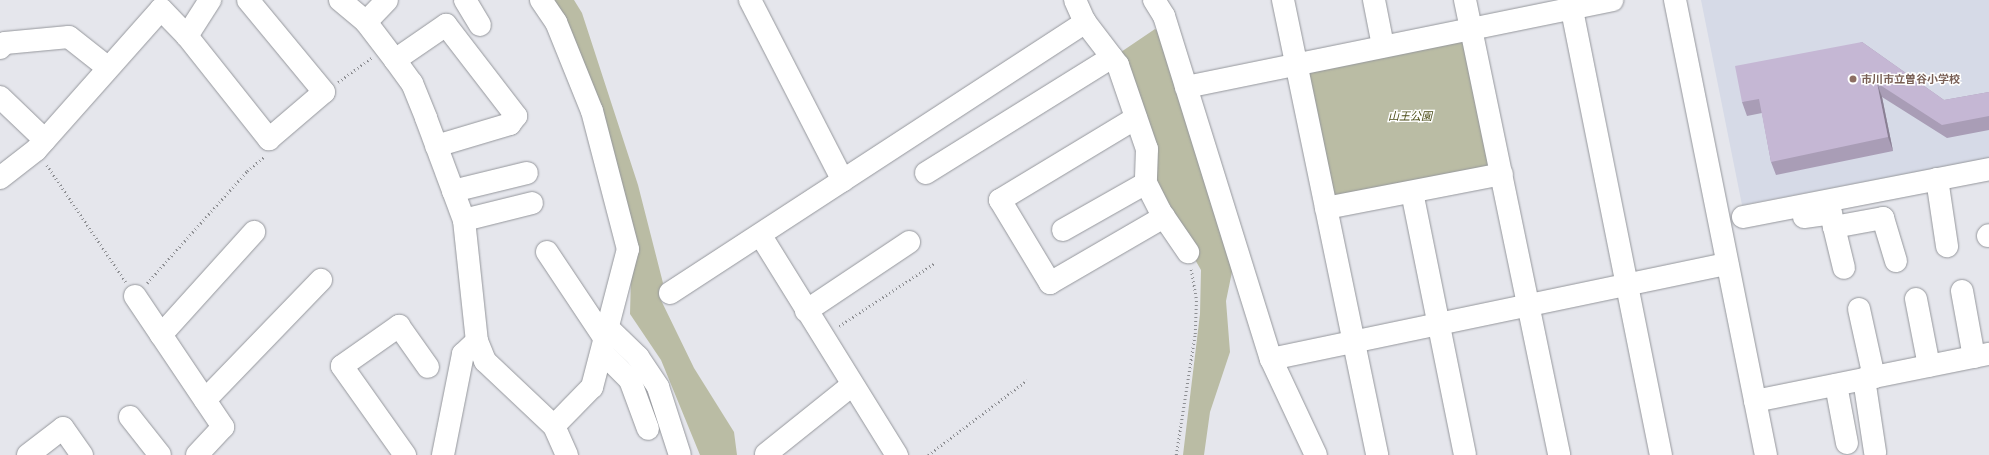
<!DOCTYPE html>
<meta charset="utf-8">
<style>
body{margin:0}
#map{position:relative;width:1989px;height:455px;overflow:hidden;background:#e5e6ec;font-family:"PT Serif","Noto Sans JP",serif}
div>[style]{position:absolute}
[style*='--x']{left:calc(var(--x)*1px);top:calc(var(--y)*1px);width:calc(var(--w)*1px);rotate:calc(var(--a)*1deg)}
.built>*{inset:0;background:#d6dae7}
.green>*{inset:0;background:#babca4;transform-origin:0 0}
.path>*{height:2.5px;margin-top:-1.25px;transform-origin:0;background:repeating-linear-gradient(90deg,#8e8f93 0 1px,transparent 0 4px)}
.roads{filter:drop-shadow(0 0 1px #95979c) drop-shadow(0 0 1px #95979c)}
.minor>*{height:22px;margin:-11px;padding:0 11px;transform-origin:11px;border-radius:11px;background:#fff}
.wall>*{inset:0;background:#a99db6}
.shaded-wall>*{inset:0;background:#8a8094}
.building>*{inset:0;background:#c5b7d4}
.dots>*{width:11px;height:11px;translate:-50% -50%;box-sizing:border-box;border:2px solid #fff;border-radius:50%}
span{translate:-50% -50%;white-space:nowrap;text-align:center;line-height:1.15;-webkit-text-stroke:3px #fff;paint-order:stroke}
.education-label{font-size:11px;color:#785e54;font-weight:700}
.left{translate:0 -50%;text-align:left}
.park-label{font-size:11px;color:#4c4d18;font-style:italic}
</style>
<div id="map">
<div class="built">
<i style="clip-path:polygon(1701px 0,1989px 0,1989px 158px,1742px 205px)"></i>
</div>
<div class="green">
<i style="clip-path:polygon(550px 0,574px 0,582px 13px,638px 185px,663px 283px,659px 296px,694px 368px,734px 432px,737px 455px,700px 455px,661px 360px,630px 314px,632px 238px)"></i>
<i style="clip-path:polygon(1155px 29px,1165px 37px,1233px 267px,1226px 301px,1230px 352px,1210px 412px,1204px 455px,1183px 455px,1200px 314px,1201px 270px,1151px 183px,1121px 52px)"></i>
<i style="left:1464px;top:37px;width:133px;height:160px;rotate:78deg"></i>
</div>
<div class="path">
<i style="--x:338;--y:82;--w:41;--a:-36"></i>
<i style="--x:47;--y:165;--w:141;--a:56"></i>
<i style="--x:147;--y:283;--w:150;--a:-48.2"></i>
<i style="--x:247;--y:171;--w:23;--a:-40"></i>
<i style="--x:839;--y:326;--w:115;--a:-33.3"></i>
<i style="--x:928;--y:455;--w:124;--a:-37.1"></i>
<i style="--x:1176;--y:455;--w:122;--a:-81.1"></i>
<i style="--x:1195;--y:334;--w:36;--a:-88"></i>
<i style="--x:1196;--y:298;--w:29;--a:-100"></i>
</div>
<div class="roads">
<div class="minor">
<i style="--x:340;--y:0;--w:34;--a:40"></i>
<i style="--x:366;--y:22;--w:48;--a:52.7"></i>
<i style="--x:395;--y:60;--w:29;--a:54"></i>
<i style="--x:412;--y:83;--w:38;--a:68"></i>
<i style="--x:426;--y:118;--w:109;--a:69.6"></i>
<i style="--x:464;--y:220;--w:122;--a:83.9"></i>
<i style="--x:477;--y:341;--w:22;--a:68"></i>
<i style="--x:485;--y:361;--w:95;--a:43.3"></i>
<i style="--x:554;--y:426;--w:32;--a:66"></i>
<i style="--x:465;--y:0;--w:29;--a:59"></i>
<i style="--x:541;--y:0;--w:27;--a:56"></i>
<i style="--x:556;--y:22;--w:96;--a:68"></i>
<i style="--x:592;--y:111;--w:143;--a:75.4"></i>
<i style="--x:628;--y:249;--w:143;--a:104.6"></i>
<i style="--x:592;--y:387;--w:54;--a:134.3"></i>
<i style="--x:750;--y:0;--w:203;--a:62.8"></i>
<i style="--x:1075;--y:0;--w:24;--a:66"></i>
<i style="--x:1085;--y:22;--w:54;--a:52.5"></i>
<i style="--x:1118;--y:65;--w:89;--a:71"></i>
<i style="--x:1147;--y:149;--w:34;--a:92"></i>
<i style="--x:1146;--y:183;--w:31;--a:63"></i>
<i style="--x:1160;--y:211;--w:50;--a:55.7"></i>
<i style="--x:1154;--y:0;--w:19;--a:58"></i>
<i style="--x:1164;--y:16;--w:359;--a:72.7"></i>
<i style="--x:1271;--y:359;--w:106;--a:64.9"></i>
<i style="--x:1283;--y:0;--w:465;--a:78.3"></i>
<i style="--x:1374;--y:0;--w:47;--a:78.9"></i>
<i style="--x:1465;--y:0;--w:465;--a:78.3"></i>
<i style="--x:1570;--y:0;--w:464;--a:78.7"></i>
<i style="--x:1675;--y:0;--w:464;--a:78.7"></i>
<i style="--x:366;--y:22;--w:30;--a:-46"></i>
<i style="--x:187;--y:36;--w:43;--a:-57.4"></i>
<i style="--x:0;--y:48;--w:7;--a:-45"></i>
<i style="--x:5;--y:43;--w:64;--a:-5.4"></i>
<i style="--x:69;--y:37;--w:48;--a:38.3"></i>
<i style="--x:395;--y:60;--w:62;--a:-34.5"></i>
<i style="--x:446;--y:25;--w:115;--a:52.4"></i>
<i style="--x:516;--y:116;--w:10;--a:127"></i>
<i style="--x:510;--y:124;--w:77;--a:163.4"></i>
<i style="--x:1186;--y:87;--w:435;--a:-11.5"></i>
<i style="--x:0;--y:97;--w:62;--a:43.7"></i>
<i style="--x:1136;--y:118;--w:159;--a:148.9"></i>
<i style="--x:1000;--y:200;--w:97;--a:58.9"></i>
<i style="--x:1050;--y:283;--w:132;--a:-30.1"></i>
<i style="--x:926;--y:173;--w:219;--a:-31.9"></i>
<i style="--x:0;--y:178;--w:46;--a:-37.9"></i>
<i style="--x:36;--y:150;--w:188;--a:-48.4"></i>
<i style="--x:161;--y:9;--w:37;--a:46"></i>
<i style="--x:187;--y:36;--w:132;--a:51.5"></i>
<i style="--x:269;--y:139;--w:72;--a:-40.5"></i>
<i style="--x:324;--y:92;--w:119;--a:-129.6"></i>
<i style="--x:1937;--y:179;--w:68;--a:81.5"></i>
<i style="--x:453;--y:191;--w:76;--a:-13.7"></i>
<i style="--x:1412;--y:192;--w:268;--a:78.6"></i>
<i style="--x:1326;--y:208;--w:179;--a:-10.9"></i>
<i style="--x:1743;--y:217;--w:251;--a:-11"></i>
<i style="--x:1804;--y:217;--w:27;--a:-8"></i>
<i style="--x:1831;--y:213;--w:14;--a:78"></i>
<i style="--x:1834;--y:227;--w:50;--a:-10.4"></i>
<i style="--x:1883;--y:218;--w:45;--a:73.2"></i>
<i style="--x:464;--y:220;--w:70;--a:-14"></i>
<i style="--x:1834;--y:227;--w:42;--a:76.3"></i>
<i style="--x:1063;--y:230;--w:95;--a:-29.5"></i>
<i style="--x:761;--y:236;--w:258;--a:58.2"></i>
<i style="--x:1988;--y:236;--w:1;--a:-45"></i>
<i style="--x:547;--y:252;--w:105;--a:56.3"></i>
<i style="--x:1962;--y:291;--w:67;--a:79.7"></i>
<i style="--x:670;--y:293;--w:496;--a:-33.1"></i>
<i style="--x:135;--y:296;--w:158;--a:56.1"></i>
<i style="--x:223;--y:427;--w:38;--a:133"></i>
<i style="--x:1916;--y:299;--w:68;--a:79"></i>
<i style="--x:1859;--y:309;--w:70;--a:77.6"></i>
<i style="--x:806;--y:311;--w:124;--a:-33.8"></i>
<i style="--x:608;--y:328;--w:42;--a:44"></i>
<i style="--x:638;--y:357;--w:36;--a:56"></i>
<i style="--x:658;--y:387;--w:71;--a:72.1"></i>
<i style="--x:161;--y:335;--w:139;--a:-47.9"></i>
<i style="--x:602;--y:352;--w:40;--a:45"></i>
<i style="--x:630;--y:380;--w:52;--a:69.8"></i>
<i style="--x:1271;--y:359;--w:466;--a:-11.8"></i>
<i style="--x:1864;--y:379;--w:74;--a:81.4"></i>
<i style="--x:1836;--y:385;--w:59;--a:79.3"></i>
<i style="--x:205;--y:400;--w:167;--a:-46"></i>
<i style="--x:1755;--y:401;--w:239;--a:-11.4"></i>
<i style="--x:130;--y:417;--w:48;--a:51.7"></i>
<i style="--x:766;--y:454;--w:109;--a:-38.7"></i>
<i style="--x:28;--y:455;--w:44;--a:-37.6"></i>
<i style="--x:63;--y:428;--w:33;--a:55"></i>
<i style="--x:405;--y:455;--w:109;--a:-125.3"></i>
<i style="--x:342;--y:366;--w:70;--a:-35.1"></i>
<i style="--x:399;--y:326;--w:50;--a:54.7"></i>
<i style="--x:443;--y:455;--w:103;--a:-78.8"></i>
<i style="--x:463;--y:354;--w:19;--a:-43"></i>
</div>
</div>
<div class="wall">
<i style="clip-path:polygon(1862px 42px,1944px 100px,1989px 92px,1989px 130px,1947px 138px,1882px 97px,1893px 151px,1776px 175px,1771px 162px,1762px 113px,1747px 116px,1742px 102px)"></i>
</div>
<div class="shaded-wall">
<i style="clip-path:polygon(1877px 83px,1882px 97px,1893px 151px,1888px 137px)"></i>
</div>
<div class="building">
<i style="clip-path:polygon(1862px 42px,1944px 100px,1989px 92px,1989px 116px,1942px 125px,1877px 83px,1888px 137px,1771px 162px,1759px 99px,1742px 102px,1735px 66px)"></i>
</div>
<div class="dots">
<i style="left:1853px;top:79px;background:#8d6e63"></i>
</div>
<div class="education-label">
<span class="left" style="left:1861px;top:79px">市川市立曽谷小学校</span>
</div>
<div class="park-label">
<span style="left:1410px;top:116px">山王公園</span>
</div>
</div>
